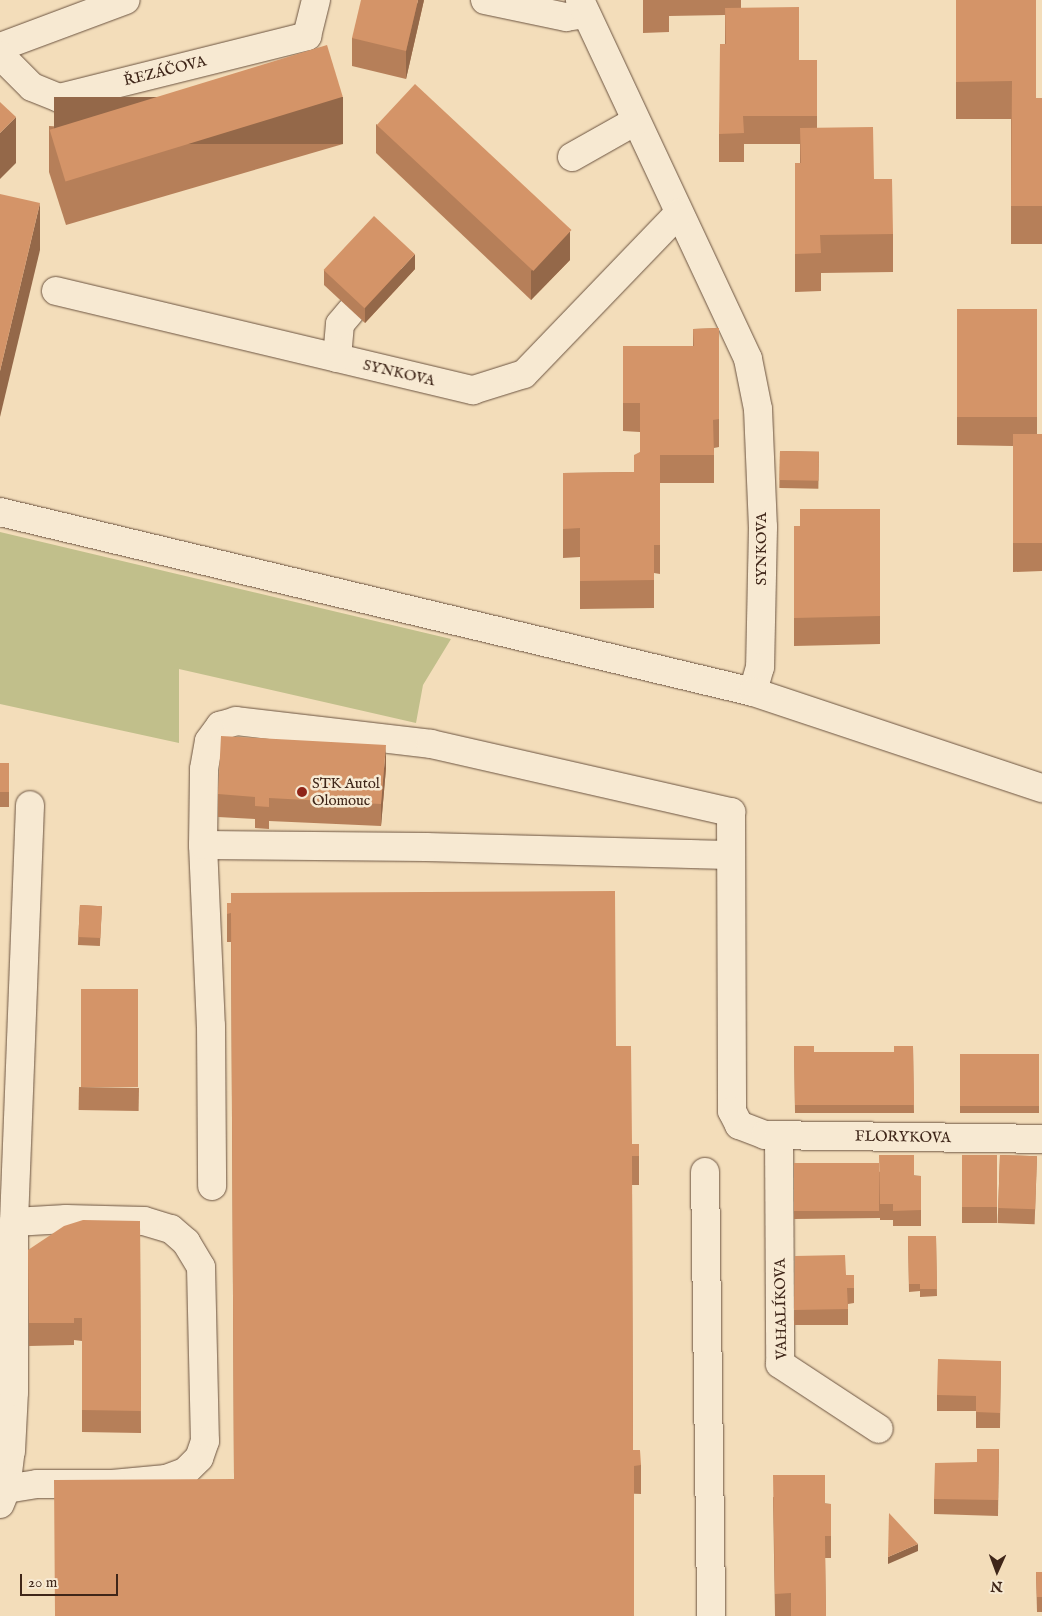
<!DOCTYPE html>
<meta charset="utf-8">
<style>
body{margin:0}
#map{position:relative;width:1042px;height:1616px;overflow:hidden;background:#f3ddba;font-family:"IM FELL English",serif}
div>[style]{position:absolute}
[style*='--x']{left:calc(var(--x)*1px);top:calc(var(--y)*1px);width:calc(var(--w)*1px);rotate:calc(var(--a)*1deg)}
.green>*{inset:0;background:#c1bf8b}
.roads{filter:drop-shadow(0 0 1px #6c5441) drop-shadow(0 0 1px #6c5441)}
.minor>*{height:28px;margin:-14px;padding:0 14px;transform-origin:14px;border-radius:14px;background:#f7e9d2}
.wall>*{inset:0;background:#b67f59;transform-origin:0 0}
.shaded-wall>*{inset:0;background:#946849;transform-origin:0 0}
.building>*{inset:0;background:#d49468;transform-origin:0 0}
.dots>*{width:14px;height:14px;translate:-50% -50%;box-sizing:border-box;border:2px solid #f7e9d2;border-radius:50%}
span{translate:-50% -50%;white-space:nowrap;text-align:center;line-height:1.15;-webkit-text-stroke:5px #f7e9d2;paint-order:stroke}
.street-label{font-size:15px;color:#3f2619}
.poi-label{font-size:15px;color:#3f2619}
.left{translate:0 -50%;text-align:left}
.north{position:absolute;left:972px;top:1546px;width:50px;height:50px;-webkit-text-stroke:4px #f7e9d2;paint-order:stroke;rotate:182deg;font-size:14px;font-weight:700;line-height:20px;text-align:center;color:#3f2619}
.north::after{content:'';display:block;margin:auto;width:18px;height:22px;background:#3f2619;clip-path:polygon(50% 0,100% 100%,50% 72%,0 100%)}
.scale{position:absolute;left:20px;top:1574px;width:98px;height:22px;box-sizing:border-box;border:2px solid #3f2619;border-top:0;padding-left:6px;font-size:15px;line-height:18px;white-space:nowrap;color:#3f2619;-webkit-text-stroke:4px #f7e9d2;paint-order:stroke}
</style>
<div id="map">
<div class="green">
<i style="clip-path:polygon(0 532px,451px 639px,423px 685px,416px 723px,179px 669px,179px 743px,0 704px)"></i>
</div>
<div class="roads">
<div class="minor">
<i style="--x:485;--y:0;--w:83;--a:11.9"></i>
<i style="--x:566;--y:17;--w:20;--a:-9"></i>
<i style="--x:580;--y:0;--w:396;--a:64.9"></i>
<i style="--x:748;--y:359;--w:51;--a:78.7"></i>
<i style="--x:758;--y:409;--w:118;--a:87.6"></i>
<i style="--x:763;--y:527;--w:140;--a:91.2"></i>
<i style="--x:760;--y:667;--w:26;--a:106"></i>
<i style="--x:0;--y:47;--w:134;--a:-20.5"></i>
<i style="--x:0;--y:55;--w:45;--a:45"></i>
<i style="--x:32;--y:87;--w:29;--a:22"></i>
<i style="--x:59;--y:98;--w:256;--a:-14"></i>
<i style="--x:307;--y:36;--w:37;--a:-76"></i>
<i style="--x:572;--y:157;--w:73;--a:-29.4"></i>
<i style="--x:56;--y:291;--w:429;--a:13.4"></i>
<i style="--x:473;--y:390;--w:53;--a:-17.4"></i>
<i style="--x:524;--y:374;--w:223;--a:-46.1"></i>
<i style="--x:337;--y:358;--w:34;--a:-85"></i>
<i style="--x:340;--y:324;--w:17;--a:-50"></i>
<i style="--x:0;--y:512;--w:774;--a:13.44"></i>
<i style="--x:753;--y:692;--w:305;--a:18.4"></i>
<i style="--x:203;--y:845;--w:181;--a:87.5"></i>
<i style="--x:211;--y:1026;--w:160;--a:89.6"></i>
<i style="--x:730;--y:855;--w:304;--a:-178.5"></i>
<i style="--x:426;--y:847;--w:223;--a:-179.5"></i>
<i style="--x:203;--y:845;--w:76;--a:-89.2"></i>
<i style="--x:204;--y:769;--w:28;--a:-80"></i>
<i style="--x:209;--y:741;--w:19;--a:-54"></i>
<i style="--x:220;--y:726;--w:17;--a:-17"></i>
<i style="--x:236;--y:721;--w:196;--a:6.7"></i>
<i style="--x:431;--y:744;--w:308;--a:12.8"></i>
<i style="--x:731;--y:812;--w:299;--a:89.8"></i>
<i style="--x:732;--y:1111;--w:16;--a:63"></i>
<i style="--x:739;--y:1125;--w:28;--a:21"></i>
<i style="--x:765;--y:1135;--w:277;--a:0.8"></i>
<i style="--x:779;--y:1135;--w:229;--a:89.7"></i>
<i style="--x:780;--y:1364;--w:118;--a:33.3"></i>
<i style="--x:705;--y:1172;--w:444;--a:89.2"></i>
<i style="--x:14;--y:1222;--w:417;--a:-87.8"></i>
<i style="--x:0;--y:1504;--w:16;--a:-68"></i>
<i style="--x:6;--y:1489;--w:38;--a:-83"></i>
<i style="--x:11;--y:1451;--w:59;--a:-87.1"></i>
<i style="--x:14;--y:1392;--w:170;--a:-90"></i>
<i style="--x:14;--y:1222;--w:52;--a:-3.3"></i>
<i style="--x:66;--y:1219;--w:78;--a:1.5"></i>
<i style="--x:144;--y:1221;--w:28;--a:17"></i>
<i style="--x:171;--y:1229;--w:20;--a:41"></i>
<i style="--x:186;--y:1242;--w:29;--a:59"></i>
<i style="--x:201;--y:1267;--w:174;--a:88.7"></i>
<i style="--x:205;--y:1441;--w:18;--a:109"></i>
<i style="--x:199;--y:1458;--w:20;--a:135"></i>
<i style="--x:185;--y:1472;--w:20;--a:160"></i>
<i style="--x:166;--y:1479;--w:54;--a:174.7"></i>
<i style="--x:112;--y:1484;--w:75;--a:180"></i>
<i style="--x:37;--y:1484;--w:31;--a:171"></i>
</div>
</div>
<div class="wall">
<i style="clip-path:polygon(424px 0,406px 79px,352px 66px,352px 38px)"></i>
<i style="clip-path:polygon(643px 0,741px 0,741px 8px,799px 60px,817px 60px,817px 128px,874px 179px,893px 234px,893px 272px,821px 273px,821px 291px,795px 292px,795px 163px,800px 163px,800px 144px,744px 144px,744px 162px,719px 162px,719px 134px,725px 44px,725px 15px,669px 16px,669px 32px,643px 33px)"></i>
<i style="clip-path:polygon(956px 0,1036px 98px,1042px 98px,1042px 244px,1011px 244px,1011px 119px,956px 119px)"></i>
<i style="clip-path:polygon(376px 124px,570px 260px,531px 300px,376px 153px)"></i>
<i style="clip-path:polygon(49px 126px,343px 144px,66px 225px,49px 172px)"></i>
<i style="clip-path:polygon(415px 269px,365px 323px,324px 285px,324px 270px)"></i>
<i style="clip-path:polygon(957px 309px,1037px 309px,1037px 434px,1042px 434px,1042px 571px,1013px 572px,1013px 446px,957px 445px)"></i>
<i style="clip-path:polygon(719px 328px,719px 447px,714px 448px,714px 483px,660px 483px,660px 574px,654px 573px,654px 608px,580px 609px,580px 557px,563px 558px,563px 473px,634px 472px,640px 452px,640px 432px,623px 431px,623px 346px,693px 346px,693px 329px)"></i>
<i style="left:780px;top:451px;width:39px;height:37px;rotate:1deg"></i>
<i style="clip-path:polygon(800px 509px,880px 509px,880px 644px,794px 646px,794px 526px,800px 526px)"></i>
<i style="left:0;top:763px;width:9px;height:44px"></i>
<i style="clip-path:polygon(386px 768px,381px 826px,269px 821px,269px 829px,255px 828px,255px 819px,218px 817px,218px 794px)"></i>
<i style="clip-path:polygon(227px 903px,616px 1046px,632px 1144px,639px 1144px,639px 1185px,632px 1185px,633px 1450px,641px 1465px,641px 1494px,234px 1479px,231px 942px,227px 942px)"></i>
<i style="left:80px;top:905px;width:22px;height:40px;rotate:3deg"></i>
<i style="clip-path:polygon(794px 1046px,814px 1052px,894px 1052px,913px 1046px,914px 1113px,795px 1113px)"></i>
<i style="left:960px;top:1054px;width:79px;height:59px"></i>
<i style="left:79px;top:1087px;width:60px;height:23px;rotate:1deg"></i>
<i style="left:997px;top:1155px;width:68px;height:35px;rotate:90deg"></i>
<i style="left:1000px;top:1155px;width:37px;height:68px;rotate:2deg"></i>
<i style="clip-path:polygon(794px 1163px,921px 1176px,921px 1226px,893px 1226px,893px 1220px,880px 1220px,880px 1218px,794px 1219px)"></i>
<i style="clip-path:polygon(140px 1221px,141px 1433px,82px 1432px,82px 1341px,74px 1340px,74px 1345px,29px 1346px,28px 1250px)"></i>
<i style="clip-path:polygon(908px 1236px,936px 1236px,937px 1296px,920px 1297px,920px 1291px,909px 1292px)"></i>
<i style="clip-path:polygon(795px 1256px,846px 1275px,854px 1275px,854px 1303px,848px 1304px,848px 1325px,794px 1325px)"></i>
<i style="clip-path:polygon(1001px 1361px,1000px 1428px,976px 1428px,976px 1411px,937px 1411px,937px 1395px)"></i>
<i style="clip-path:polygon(999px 1449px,998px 1516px,934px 1514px,934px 1499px,977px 1462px)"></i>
<i style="clip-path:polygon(773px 1497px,831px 1504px,831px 1558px,825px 1558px,826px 1616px,775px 1616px)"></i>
<i style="clip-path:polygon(1036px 1572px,1042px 1572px,1042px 1612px,1037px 1612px)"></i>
</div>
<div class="shaded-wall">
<i style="clip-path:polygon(418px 0,424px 0,406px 79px,406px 51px)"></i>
<i style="left:343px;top:97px;width:47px;height:289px;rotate:90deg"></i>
<i style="clip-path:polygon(16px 117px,16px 163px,0 179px,0 133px)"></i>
<i style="clip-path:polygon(40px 203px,40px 250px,0 417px,0 371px)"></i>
<i style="clip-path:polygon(570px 231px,570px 260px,531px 300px,531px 271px)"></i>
<i style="clip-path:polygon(415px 254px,415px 269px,365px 323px,365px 308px)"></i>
<i style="clip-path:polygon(386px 745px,386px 768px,381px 826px,381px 804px)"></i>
<i style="clip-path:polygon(918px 1544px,918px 1551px,888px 1564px,888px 1557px)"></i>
</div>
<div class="building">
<i style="clip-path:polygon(361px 0,418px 0,406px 51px,352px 38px)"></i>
<i style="clip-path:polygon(956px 0,1036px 0,1036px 98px,1042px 98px,1042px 206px,1011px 206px,1012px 81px,956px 82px)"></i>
<i style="clip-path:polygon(799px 7px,799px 60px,817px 60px,817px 116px,743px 116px,744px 133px,719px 134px,720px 44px,726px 44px,725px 8px)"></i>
<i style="left:327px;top:45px;width:54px;height:290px;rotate:73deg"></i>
<i style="left:415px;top:84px;width:214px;height:56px;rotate:43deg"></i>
<i style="clip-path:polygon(0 102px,16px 117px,0 133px)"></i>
<i style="clip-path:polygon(873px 127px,874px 179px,892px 179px,893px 234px,820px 235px,821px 253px,795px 254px,795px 163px,801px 163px,800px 128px)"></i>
<i style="clip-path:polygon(0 194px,40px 203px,0 371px)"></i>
<i style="left:374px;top:216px;width:56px;height:74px;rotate:43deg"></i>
<i style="left:957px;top:309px;width:80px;height:108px"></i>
<i style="clip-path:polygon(719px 328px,719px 419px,713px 420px,714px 455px,660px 455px,660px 545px,654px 545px,654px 580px,580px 581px,580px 528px,563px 529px,563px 473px,634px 472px,634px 455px,640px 452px,640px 403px,623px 403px,623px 346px,694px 346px,693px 329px)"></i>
<i style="left:1013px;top:434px;width:29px;height:109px"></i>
<i style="left:780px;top:451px;width:39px;height:29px;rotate:1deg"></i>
<i style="clip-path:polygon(800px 509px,880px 509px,880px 616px,794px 618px,794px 526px,800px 526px)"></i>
<i style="clip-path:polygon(221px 736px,386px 745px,381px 804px,269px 798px,269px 807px,255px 806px,255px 797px,218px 794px)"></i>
<i style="left:0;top:763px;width:9px;height:29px"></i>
<i style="clip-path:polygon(615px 891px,616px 1046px,631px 1046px,632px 1144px,639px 1144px,639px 1156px,632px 1156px,633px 1450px,640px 1450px,641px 1465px,634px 1466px,634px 1616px,55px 1616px,54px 1480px,234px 1479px,231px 913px,227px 914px,227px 903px,231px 903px,231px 893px)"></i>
<i style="left:80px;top:905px;width:22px;height:32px;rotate:3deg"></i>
<i style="left:81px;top:989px;width:57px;height:98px"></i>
<i style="clip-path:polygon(794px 1046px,814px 1046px,814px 1052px,894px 1052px,894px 1046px,913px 1046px,914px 1105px,795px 1105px)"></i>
<i style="left:960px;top:1054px;width:79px;height:52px"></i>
<i style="clip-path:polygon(879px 1155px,914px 1155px,914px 1176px,921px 1176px,921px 1210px,893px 1211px,893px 1204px,880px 1204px)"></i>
<i style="left:997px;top:1155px;width:52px;height:35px;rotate:90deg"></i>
<i style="left:1000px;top:1155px;width:37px;height:53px;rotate:2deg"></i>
<i style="left:794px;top:1163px;width:85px;height:48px"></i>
<i style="clip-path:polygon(83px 1220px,140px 1221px,141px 1411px,82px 1410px,82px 1318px,74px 1318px,74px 1323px,29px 1323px,28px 1250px,64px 1226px)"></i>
<i style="clip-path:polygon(908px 1236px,936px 1236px,937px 1289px,920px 1289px,920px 1284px,909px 1284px)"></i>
<i style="clip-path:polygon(845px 1255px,846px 1275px,854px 1275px,854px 1288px,847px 1288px,848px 1309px,794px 1310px,795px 1256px)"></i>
<i style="clip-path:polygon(938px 1359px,1001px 1361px,1000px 1413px,976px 1412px,976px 1396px,937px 1395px)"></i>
<i style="clip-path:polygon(977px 1449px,999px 1449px,998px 1500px,934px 1499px,935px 1463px,977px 1462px)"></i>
<i style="clip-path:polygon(773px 1475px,825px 1475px,825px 1504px,831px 1504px,831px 1536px,825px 1536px,826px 1616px,791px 1616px,791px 1593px,775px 1594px)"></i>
<i style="clip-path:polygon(889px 1513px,918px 1544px,888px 1557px)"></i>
<i style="clip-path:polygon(1036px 1572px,1042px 1572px,1042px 1597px,1037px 1597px)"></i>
</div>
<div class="dots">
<i style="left:302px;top:792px;background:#8f2418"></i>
</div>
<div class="street-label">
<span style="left:165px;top:71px;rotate:-14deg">ŘEZÁČOVA</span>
<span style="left:399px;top:373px;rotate:13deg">SYNKOVA</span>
<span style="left:762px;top:549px;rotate:-90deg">SYNKOVA</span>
<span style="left:903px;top:1137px;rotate:1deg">FLORYKOVA</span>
<span style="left:781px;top:1309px;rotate:-91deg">VAHALÍKOVA</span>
</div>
<div class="poi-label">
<span class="left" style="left:312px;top:792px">STK Autol<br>Olomouc</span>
</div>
<div class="north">N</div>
<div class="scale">20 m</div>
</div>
